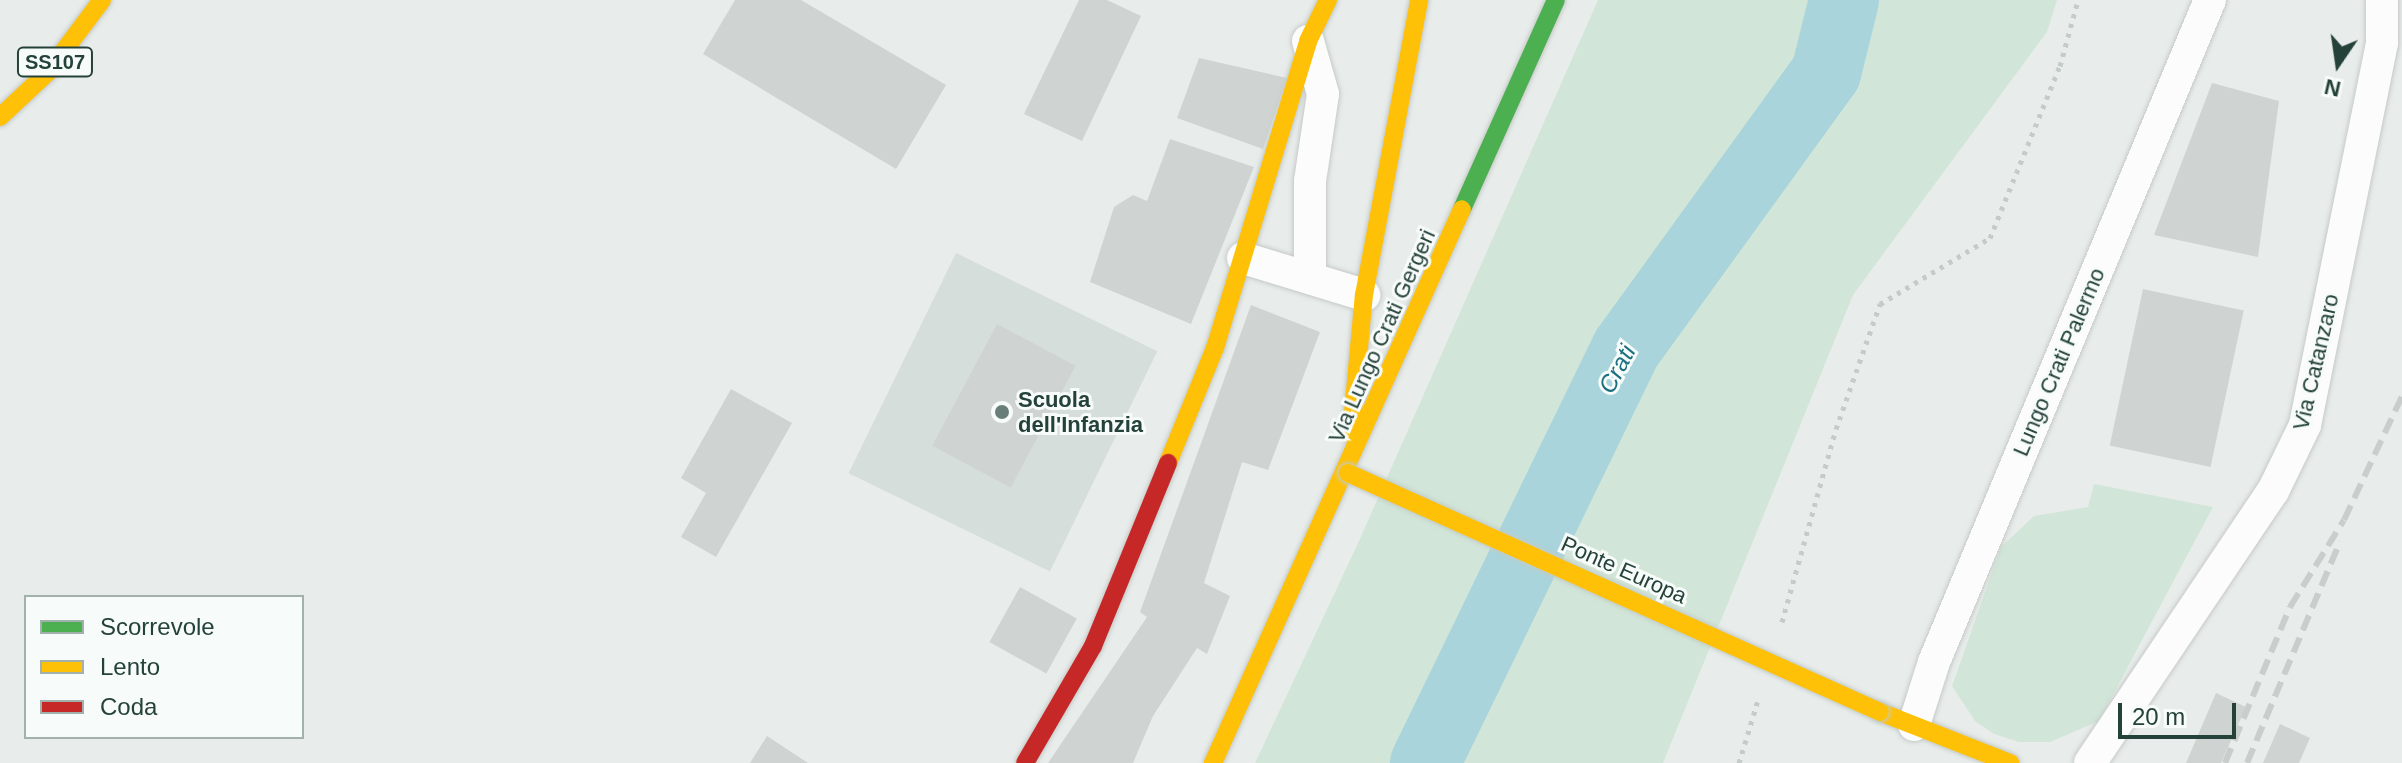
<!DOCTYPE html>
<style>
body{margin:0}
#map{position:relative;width:2402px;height:763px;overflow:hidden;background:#e8edeb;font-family:Arial,sans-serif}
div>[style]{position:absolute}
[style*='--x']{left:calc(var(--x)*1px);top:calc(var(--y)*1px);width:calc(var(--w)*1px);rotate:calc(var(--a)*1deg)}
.built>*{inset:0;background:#d6dedb;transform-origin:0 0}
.green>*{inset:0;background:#d1e6d8}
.river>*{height:70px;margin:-35px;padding:0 35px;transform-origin:35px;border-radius:35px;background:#a9d4db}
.building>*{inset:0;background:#cfd4d2;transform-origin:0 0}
.path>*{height:5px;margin-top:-2.5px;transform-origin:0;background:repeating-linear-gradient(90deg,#c3ccca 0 4px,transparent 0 10px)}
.roads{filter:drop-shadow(0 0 2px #c5cac8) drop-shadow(0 0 2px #c5cac8)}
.street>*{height:32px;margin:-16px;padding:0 16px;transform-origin:16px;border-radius:16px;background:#fcfcfc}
.fast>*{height:18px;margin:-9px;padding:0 9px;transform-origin:9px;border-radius:9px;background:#4caf50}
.slow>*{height:18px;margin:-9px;padding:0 9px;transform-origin:9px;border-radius:9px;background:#ffc107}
.jam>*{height:18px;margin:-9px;padding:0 9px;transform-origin:9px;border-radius:9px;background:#c62828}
.rail>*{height:6px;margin-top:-3px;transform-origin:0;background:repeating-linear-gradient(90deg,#c9cdcc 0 16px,transparent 0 24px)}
.bridges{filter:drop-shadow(0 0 2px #c3cbc8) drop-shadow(0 0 2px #c3cbc8)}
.slow-bridge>*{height:18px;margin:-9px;padding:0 9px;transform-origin:9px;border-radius:9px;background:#ffc107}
.dots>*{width:22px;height:22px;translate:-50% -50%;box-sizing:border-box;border:4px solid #f7fbf9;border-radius:50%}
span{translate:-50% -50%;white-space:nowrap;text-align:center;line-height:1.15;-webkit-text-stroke:6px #f7fbf9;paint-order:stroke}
.shield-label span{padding:2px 6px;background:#f7fbf9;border:2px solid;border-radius:6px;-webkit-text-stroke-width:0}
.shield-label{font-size:20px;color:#24423a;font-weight:700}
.street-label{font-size:22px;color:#24423a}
.poi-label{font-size:22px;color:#24423a;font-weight:700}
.left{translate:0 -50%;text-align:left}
.water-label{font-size:24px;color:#1c6f80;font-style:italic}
.legend{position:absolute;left:24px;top:595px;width:280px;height:144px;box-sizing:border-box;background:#f7fbf9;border:2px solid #a3b1ad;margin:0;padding:10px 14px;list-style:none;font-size:24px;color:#24423a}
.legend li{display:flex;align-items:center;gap:16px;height:40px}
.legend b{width:40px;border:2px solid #a3b1ad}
.north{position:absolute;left:2298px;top:24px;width:80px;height:80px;-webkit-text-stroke:6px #f7fbf9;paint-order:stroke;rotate:193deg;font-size:22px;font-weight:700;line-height:32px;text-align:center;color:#24423a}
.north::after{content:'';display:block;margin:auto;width:28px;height:36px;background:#24423a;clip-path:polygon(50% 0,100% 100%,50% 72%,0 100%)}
.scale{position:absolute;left:2118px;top:703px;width:118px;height:36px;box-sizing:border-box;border:4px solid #24423a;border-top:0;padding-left:10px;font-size:24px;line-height:28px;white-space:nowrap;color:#24423a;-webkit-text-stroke:6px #f7fbf9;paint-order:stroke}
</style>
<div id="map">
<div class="built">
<i style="left:956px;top:253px;width:224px;height:245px;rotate:26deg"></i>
</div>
<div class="green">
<i style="clip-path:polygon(1598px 0,2057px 0,2047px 32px,1853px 295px,1663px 763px,1255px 763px,1359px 541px)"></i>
<i style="clip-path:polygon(2094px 484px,2213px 507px,2099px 721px,2050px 742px,2019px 742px,1994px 734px,1975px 721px,1952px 686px,2001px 547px,2034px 516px,2088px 507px)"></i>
</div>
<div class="river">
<i style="--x:1425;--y:763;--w:460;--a:-64.1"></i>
<i style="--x:1626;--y:349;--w:341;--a:-54.1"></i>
<i style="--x:1826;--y:73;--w:75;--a:-76.1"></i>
</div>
<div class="building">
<i style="clip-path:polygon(735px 0,801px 0,946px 85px,896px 169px,703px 54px)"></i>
<i style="clip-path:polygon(1079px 0,1107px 0,1141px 16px,1082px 141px,1024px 114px)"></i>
<i style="clip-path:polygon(1199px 58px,1287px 78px,1263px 149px,1177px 118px)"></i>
<i style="clip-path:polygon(2212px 83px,2279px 101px,2258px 257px,2154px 235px)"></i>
<i style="clip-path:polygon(1170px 139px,1254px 167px,1191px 324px,1090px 282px,1114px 207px,1133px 195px,1147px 201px)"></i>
<i style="left:2143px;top:289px;width:103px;height:160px;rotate:12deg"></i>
<i style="clip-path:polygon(1251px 305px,1320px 332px,1268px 470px,1242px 462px,1204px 583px,1230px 596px,1207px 654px,1197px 648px,1153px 716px,1133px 763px,1048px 763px,1147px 617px,1140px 612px)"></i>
<i style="left:997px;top:324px;width:89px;height:138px;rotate:28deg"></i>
<i style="clip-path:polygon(731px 389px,792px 423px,716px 557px,681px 537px,706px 493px,681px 478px)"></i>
<i style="left:1020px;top:587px;width:65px;height:63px;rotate:29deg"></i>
<i style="clip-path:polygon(2216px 693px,2246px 707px,2221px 763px,2186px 763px)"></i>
<i style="clip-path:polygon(2280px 724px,2310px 738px,2299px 763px,2263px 763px)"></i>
<i style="clip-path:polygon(767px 736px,808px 763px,750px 763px)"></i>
</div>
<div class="path">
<i style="--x:1782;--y:622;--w:200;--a:-74.4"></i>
<i style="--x:1836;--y:429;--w:133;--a:-70.6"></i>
<i style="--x:1880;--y:304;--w:128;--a:-31"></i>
<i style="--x:1990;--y:238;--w:186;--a:-67.9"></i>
<i style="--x:2060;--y:66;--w:68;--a:-74.7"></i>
<i style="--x:1739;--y:763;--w:66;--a:-73.2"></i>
</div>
<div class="roads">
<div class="street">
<i style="--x:1308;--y:41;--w:55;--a:74.2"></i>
<i style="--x:1323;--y:94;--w:88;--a:98.5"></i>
<i style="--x:1310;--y:181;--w:97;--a:90"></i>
<i style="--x:1243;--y:258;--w:127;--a:17"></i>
<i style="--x:1914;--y:725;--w:66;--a:-72.4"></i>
<i style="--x:1934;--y:662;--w:717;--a:-67.37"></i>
<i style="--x:2090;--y:763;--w:328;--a:-56.1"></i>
<i style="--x:2273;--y:491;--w:73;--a:-64.1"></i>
<i style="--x:2305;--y:425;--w:390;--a:-78.6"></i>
<i style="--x:2382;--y:43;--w:43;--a:-90"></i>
</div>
<div class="fast">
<i style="--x:1462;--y:209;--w:229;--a:-65.8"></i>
</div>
<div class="slow">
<i style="--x:0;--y:117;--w:66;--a:-43.2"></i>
<i style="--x:48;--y:72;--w:90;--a:-53.1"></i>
<i style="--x:1351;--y:434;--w:140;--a:-84.7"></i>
<i style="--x:1364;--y:295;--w:300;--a:-79.4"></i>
<i style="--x:1168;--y:463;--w:124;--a:-67.8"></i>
<i style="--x:1215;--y:348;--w:321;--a:-73.1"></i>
<i style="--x:1308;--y:41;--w:46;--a:-64"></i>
<i style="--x:1880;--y:712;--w:140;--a:21.4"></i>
<i style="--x:1213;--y:763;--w:607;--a:-65.8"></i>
</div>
<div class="jam">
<i style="--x:1025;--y:763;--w:135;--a:-59.8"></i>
<i style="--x:1093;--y:646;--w:198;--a:-67.7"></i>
</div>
</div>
<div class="rail">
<i style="--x:2225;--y:763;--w:169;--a:-67.4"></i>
<i style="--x:2290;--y:607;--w:102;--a:-58.2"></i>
<i style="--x:2344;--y:520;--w:137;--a:-64.9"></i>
<i style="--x:2247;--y:763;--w:240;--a:-67.2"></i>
</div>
<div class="bridges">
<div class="slow-bridge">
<i style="--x:1348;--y:473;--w:583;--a:24.19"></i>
</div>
</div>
<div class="dots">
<i style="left:1002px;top:412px;background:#697e78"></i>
</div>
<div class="shield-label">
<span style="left:55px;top:62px">SS107</span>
</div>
<div class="street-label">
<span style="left:1382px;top:336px;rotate:-66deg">Via Lungo Crati Gergeri</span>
<span style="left:2059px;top:362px;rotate:-67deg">Lungo Crati Palermo</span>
<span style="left:2316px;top:362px;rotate:-77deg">Via Catanzaro</span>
<span style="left:1624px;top:570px;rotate:24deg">Ponte Europa</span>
</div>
<div class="poi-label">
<span class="left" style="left:1018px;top:412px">Scuola<br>dell'Infanzia</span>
</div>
<div class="water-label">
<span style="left:1617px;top:369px;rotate:-62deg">Crati</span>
</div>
<ul class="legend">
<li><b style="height:10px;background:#4caf50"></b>Scorrevole</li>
<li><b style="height:10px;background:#ffc107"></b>Lento</li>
<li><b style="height:10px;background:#c62828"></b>Coda</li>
</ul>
<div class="north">N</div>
<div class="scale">20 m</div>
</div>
